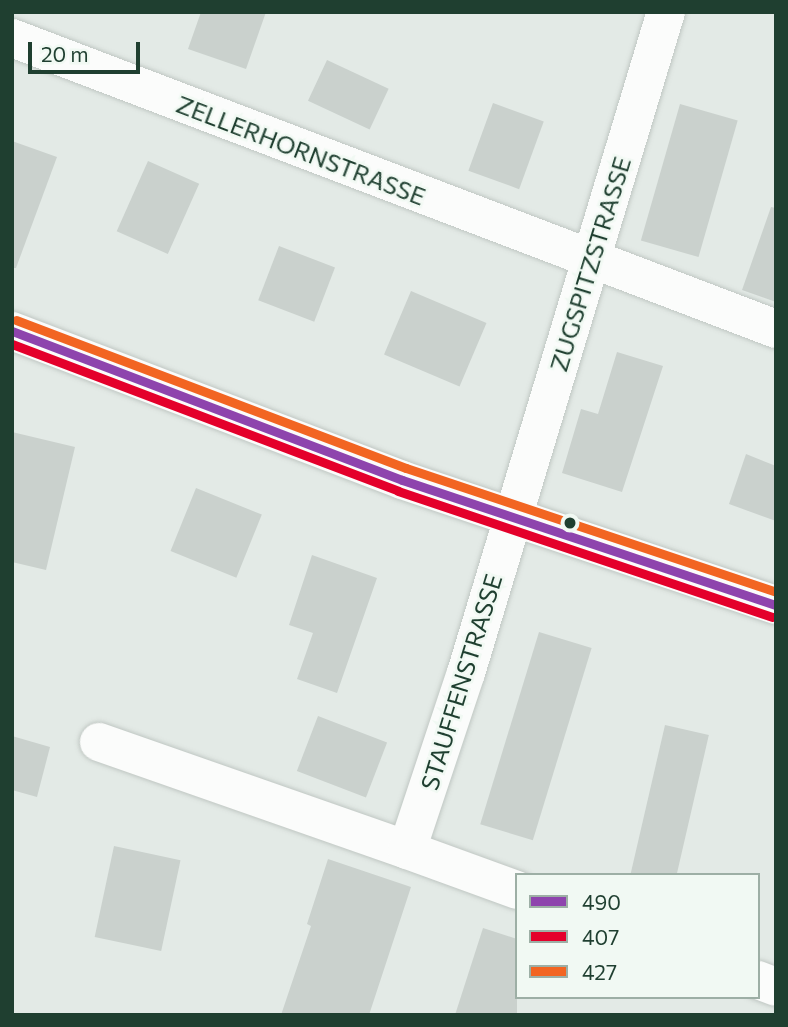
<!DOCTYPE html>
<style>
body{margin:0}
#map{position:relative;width:788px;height:1027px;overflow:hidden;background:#e3eae6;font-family:Commissioner,sans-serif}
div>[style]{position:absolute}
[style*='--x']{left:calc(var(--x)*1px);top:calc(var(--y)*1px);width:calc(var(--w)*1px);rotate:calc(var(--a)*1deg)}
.building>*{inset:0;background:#cad1cd;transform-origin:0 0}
.roads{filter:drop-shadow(0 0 2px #c0c7c3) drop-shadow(0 0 2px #c0c7c3)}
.street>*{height:38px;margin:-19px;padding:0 19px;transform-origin:19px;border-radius:19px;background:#fbfcfb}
.secondary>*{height:38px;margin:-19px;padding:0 19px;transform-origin:19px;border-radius:19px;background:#fbfcfb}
.bus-1>*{height:9px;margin:-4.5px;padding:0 4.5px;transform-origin:4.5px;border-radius:4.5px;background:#8e44ad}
.bus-2>*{height:9px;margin:-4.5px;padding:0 4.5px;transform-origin:4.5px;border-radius:4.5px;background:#e4002b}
.bus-3>*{height:9px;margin:-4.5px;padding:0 4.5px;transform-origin:4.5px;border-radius:4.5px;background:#f26522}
.dots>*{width:19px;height:19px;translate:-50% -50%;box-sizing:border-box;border:4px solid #f1f9f3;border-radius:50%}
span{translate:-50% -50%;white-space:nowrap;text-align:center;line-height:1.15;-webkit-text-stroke:5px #f1f9f3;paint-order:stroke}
.street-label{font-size:24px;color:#1f3f30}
.frame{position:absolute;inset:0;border:14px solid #1f3f30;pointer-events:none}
.legend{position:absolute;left:515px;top:873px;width:245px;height:126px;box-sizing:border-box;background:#f1f9f3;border:2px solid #9dafa5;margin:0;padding:9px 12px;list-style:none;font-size:21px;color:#1f3f30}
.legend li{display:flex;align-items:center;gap:14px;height:35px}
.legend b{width:35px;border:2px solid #9dafa5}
.scale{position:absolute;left:28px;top:42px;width:112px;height:32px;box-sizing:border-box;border:4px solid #1f3f30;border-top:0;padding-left:9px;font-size:21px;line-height:24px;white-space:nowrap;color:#1f3f30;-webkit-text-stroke:5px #f1f9f3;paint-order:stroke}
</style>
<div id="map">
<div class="building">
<i style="clip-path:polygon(201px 12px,266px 12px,246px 69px,188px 49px)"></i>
<i style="left:327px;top:60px;width:68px;height:45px;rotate:25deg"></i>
<i style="left:493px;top:103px;width:54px;height:72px;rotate:20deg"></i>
<i style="left:680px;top:104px;width:60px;height:142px;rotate:16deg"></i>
<i style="clip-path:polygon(12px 141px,57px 157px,16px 268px,12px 268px)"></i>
<i style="left:148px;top:161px;width:56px;height:77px;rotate:24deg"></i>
<i style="clip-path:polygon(771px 207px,776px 208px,776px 302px,742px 290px)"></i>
<i style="left:279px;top:246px;width:60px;height:58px;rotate:21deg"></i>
<i style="left:411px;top:291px;width:82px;height:69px;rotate:23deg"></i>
<i style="clip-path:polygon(617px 352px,663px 366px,622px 492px,562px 473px,581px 409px,598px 414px)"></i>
<i style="clip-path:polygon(12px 432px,75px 447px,46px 570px,12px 562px)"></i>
<i style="clip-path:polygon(746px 454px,776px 466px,776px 521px,729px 504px)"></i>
<i style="left:196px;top:488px;width:71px;height:68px;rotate:22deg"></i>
<i style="clip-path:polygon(312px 555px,377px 578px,337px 693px,297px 679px,313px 633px,289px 625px)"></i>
<i style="left:539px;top:632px;width:55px;height:201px;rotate:17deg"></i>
<i style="left:318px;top:716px;width:74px;height:59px;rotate:21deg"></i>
<i style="left:665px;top:725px;width:45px;height:154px;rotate:13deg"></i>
<i style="clip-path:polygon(12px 736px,50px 747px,37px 797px,12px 790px)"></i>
<i style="left:114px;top:846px;width:68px;height:93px;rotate:12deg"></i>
<i style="clip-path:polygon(328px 859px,411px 887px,369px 1015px,281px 1015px,311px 926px,307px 924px)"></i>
<i style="clip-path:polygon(483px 928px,517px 939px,517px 1015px,455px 1015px)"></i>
</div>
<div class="roads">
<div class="street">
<i style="--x:12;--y:38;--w:818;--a:20.85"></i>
<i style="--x:99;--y:742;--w:326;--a:19.3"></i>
<i style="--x:407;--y:850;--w:187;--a:-71.6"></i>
<i style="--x:466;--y:673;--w:691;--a:-73.17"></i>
<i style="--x:407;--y:850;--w:117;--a:20"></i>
<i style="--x:758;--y:980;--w:19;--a:21"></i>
</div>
<div class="secondary">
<i style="--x:12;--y:331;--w:417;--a:20.9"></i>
<i style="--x:402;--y:480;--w:394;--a:18.5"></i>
</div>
</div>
<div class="bus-1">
<i style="--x:12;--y:331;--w:417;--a:20.9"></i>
<i style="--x:402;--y:480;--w:394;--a:18.5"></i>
</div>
<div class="bus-2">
<i style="--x:12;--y:344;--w:413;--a:20.8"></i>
<i style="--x:398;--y:491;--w:395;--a:18.6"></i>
</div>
<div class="bus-3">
<i style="--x:16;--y:320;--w:417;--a:20.8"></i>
<i style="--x:406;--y:468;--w:390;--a:18.5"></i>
</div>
<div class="dots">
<i style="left:570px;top:523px;background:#1f3f30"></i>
</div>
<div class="street-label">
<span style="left:301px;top:150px;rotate:21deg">ZELLERHORNSTRASSE</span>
<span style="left:590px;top:264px;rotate:-73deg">ZUGSPITZSTRASSE</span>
<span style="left:461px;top:682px;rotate:-73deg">STAUFFENSTRASSE</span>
</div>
<div class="frame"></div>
<ul class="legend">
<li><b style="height:9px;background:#8e44ad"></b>490</li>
<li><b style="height:9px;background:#e4002b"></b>407</li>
<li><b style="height:9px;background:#f26522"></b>427</li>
</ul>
<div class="scale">20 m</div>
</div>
